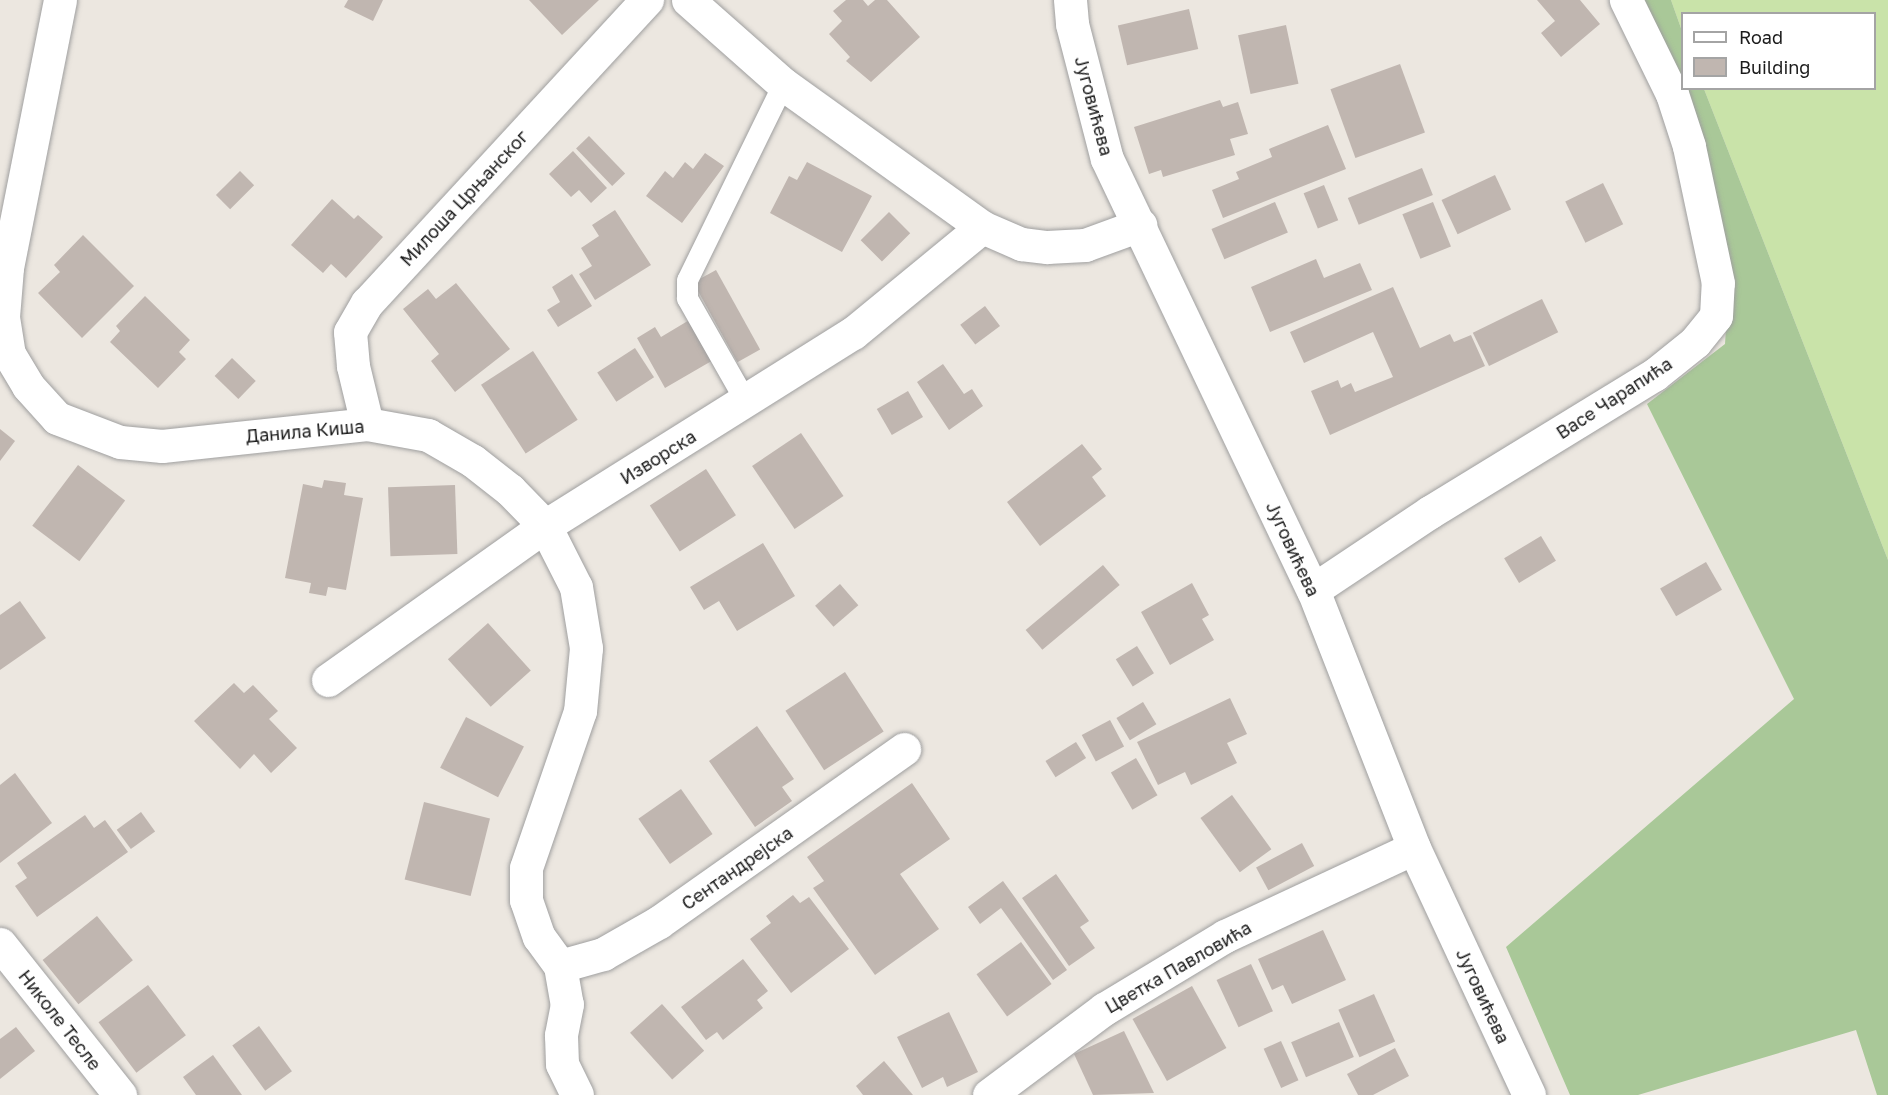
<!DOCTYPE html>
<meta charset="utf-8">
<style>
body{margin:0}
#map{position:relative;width:1888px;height:1095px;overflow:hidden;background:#ece7e0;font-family:"Golos Text",sans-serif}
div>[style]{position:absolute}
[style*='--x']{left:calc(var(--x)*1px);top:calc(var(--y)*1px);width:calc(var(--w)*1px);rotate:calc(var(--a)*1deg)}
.grass>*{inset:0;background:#c9e3a9}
.forest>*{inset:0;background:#a9c898}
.building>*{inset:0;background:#c0b6b0;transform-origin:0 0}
.roads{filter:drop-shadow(0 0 2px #9f9f9f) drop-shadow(0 0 2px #9f9f9f)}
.service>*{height:21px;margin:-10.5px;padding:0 10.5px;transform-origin:10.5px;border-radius:10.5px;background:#fff}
.minor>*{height:33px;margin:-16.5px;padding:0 16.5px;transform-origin:16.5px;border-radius:16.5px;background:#fff}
span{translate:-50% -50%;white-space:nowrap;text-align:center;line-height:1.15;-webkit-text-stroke:6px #fff;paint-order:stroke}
.street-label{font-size:18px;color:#1b1b1b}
.legend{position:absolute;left:1681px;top:12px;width:195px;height:78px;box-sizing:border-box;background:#fff;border:2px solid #a4a4a4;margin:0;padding:8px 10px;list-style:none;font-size:18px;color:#1b1b1b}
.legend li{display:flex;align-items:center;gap:12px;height:30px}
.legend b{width:30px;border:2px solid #a4a4a4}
</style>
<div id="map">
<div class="grass">
<i style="clip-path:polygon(1671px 0,1888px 0,1888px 560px,1704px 89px,1874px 88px,1874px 14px,1682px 14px,1682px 31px)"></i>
</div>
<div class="forest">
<i style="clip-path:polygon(1622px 0,1671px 0,1682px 31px,1682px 88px,1704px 89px,1888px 560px,1888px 1095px,1877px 1095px,1856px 1030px,1638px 1095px,1570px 1095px,1506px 947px,1794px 699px,1647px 404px,1725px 344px,1729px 280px)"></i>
</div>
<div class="building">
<i style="clip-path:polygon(348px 0,383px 0,373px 21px,344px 7px)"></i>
<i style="clip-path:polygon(529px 0,599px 0,562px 35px)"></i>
<i style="clip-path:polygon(846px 0,863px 0,868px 6px,875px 0,887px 0,920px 37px,871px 82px,846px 61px,850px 57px,829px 34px,842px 21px,833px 11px)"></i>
<i style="clip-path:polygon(1537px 0,1580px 0,1600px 24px,1561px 57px,1541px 33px,1555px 21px)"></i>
<i style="left:1189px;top:9px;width:41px;height:73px;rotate:77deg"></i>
<i style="left:1286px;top:25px;width:60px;height:49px;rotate:78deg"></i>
<i style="left:1400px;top:64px;width:73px;height:74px;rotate:70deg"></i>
<i style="clip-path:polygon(1220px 100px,1223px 107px,1238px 102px,1248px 134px,1230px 139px,1235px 155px,1163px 177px,1161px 170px,1149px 174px,1134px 127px)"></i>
<i style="clip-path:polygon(1328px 125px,1346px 169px,1223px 218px,1212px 190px,1239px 179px,1236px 172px,1272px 157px,1269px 149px)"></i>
<i style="left:589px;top:136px;width:52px;height:18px;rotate:46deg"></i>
<i style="clip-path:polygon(573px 151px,607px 188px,591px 203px,579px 190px,571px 197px,549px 174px)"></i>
<i style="clip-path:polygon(705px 153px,724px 166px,682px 223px,646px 196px,665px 171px,673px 178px,685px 162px,693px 169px)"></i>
<i style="clip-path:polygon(807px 162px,872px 196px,842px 252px,770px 213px,789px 176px,797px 180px)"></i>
<i style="left:1422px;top:168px;width:29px;height:80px;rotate:68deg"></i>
<i style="left:240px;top:171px;width:20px;height:34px;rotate:45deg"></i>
<i style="left:1495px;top:175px;width:38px;height:59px;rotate:65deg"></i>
<i style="left:1603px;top:183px;width:46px;height:42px;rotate:64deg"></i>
<i style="left:1324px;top:185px;width:38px;height:22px;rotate:68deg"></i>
<i style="clip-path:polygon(332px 199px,354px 219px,358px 215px,383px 237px,346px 278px,331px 264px,323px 273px,291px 245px)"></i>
<i style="left:1275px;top:202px;width:33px;height:69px;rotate:67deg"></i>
<i style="left:1433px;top:202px;width:48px;height:33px;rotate:68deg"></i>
<i style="clip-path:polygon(615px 210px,651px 265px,595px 300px,579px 274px,592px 266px,581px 248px,599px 236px,592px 225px)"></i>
<i style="left:889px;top:212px;width:30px;height:40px;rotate:45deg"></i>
<i style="clip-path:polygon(83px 235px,134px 286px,82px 338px,38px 293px,60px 272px,54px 265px)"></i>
<i style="clip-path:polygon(1316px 259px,1324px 278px,1360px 263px,1372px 290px,1270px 332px,1251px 287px)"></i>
<i style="left:716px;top:270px;width:91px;height:26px;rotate:61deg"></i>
<i style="clip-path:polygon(572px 274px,592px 306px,558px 327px,547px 310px,560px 302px,552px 287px)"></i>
<i style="clip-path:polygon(456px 283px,510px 349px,455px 392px,431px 361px,439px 354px,403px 309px,428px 289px,436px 299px)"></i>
<i style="clip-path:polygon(1393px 287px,1420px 348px,1450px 334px,1454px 342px,1471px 335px,1485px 366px,1330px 435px,1311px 391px,1338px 380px,1341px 388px,1351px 383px,1355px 392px,1393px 377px,1373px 332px,1304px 363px,1290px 332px)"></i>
<i style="clip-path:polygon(145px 296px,190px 340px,179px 352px,186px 359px,158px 388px,110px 342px,120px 331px,116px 326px)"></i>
<i style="left:1542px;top:299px;width:37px;height:77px;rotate:64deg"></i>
<i style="left:985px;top:306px;width:25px;height:31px;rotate:53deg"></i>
<i style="clip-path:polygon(691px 319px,715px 359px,665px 388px,637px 338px,655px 327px,661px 337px)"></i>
<i style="left:635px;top:348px;width:35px;height:45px;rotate:57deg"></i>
<i style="left:533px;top:351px;width:82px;height:62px;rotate:57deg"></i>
<i style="left:232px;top:358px;width:33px;height:25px;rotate:44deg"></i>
<i style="clip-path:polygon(943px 364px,964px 394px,972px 389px,983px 406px,949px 430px,917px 382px)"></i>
<i style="left:908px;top:391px;width:30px;height:36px;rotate:60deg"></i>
<i style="clip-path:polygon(0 429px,15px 441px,0 461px)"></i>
<i style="left:801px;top:433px;width:76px;height:59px;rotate:56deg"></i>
<i style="clip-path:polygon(1082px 444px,1102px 469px,1092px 477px,1106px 496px,1040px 546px,1007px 502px)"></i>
<i style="left:78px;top:465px;width:59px;height:76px;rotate:37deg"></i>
<i style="left:706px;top:469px;width:55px;height:67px;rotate:57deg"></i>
<i style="clip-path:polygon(324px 480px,346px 483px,344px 495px,363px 498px,346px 590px,328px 587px,326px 596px,309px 593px,311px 583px,285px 578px,303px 484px,322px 488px)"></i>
<i style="left:455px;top:485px;width:69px;height:67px;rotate:88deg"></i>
<i style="left:1541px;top:536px;width:29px;height:43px;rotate:59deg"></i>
<i style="clip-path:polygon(763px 543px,795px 596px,737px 631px,719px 601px,704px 610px,690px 587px)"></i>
<i style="left:1706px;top:562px;width:32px;height:53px;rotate:60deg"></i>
<i style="left:1103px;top:565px;width:26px;height:101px;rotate:50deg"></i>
<i style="clip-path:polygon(1192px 583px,1209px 615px,1202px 619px,1214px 640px,1170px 665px,1141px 612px)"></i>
<i style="left:840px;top:584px;width:28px;height:33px;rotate:49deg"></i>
<i style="clip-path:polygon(20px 601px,46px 638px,0 670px,0 615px)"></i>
<i style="left:488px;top:623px;width:64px;height:54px;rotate:48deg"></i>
<i style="left:1137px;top:646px;width:32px;height:25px;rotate:58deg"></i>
<i style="left:845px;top:672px;width:71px;height:71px;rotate:57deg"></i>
<i style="clip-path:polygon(234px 683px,244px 693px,253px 685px,278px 711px,269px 719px,297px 748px,271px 773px,254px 754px,240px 769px,194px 721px)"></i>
<i style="clip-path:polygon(1230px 698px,1247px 734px,1227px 743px,1237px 763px,1191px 785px,1185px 772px,1158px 785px,1137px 742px)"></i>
<i style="left:1143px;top:702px;width:26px;height:31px;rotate:59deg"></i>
<i style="left:466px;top:717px;width:65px;height:57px;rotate:27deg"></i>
<i style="left:1110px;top:720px;width:30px;height:32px;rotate:62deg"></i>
<i style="clip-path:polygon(757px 726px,794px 779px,782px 787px,792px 801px,755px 827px,709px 761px)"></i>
<i style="left:1076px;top:742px;width:19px;height:36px;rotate:58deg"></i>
<i style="left:1136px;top:758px;width:43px;height:29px;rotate:60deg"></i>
<i style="clip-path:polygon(15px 773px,52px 823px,0 863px,0 785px)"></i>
<i style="clip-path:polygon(912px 783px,950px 839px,900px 874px,939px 929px,875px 975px,813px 888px,824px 881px,807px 857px)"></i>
<i style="left:681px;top:789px;width:55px;height:52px;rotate:55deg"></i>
<i style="left:1232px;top:795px;width:67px;height:39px;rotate:54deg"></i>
<i style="left:424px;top:802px;width:68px;height:80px;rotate:14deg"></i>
<i style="left:141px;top:812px;width:24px;height:30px;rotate:54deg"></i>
<i style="clip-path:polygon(85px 815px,94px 828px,105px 820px,128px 852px,37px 917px,15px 886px,27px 878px,17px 863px)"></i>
<i style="left:1302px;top:843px;width:26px;height:52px;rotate:62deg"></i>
<i style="clip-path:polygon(1056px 874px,1089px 921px,1080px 927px,1095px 948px,1069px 966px,1022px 898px)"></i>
<i style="clip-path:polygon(1003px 881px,1067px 970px,1053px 980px,1001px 908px,980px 924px,968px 907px)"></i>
<i style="clip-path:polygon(793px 895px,800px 903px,809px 897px,849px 949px,791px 993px,750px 939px,771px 923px,766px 916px)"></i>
<i style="left:97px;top:916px;width:57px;height:70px;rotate:51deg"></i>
<i style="clip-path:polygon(1323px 930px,1346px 980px,1292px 1004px,1283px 985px,1272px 990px,1258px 959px)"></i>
<i style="left:1021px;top:942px;width:52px;height:55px;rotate:54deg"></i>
<i style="clip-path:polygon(743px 959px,768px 991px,757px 1000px,763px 1008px,723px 1040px,717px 1032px,706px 1040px,681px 1007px)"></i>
<i style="left:1251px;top:964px;width:52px;height:38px;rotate:65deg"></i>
<i style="left:148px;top:985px;width:63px;height:62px;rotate:53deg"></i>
<i style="left:1192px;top:986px;width:71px;height:68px;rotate:61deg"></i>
<i style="left:1374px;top:994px;width:52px;height:39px;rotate:66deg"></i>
<i style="left:662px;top:1004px;width:63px;height:43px;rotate:48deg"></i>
<i style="clip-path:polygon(949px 1012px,978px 1072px,947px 1087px,943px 1077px,922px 1088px,897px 1037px)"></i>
<i style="left:1339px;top:1022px;width:38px;height:52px;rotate:67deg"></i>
<i style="left:259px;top:1026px;width:56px;height:33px;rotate:54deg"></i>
<i style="clip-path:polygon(16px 1027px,35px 1051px,0 1079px,0 1039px)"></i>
<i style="clip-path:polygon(1124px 1031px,1154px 1093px,1093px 1095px,1074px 1054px)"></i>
<i style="left:1281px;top:1041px;width:43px;height:19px;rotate:66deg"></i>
<i style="clip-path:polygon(1395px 1048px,1409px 1076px,1373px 1095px,1358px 1095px,1347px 1074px)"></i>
<i style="clip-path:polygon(213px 1055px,242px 1095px,196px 1095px,183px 1077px)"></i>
<i style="clip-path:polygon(884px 1061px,913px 1095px,863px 1095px,856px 1086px)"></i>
</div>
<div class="roads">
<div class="service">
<i style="--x:746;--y:402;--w:120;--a:-119.6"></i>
<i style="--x:687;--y:298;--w:18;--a:-90"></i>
<i style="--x:687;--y:280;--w:218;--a:-63.9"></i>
</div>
<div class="minor">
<i style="--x:60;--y:0;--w:273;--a:101.2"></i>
<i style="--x:7;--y:268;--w:49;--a:94.7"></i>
<i style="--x:3;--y:317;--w:37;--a:81"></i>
<i style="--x:9;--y:354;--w:37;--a:59"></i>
<i style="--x:28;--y:386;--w:43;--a:47.8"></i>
<i style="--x:57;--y:418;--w:67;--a:20.9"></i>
<i style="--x:120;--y:442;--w:42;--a:5.4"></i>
<i style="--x:162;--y:446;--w:206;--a:-6.1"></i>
<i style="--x:367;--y:424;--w:62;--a:10.2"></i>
<i style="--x:428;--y:435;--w:52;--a:30"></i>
<i style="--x:473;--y:461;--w:47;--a:38.1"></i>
<i style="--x:510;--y:490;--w:50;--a:45.8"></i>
<i style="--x:545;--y:526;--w:68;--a:63.1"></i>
<i style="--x:576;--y:587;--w:62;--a:80.7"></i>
<i style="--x:586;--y:648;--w:63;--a:95.4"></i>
<i style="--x:580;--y:711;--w:166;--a:109"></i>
<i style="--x:526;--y:868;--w:32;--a:90"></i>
<i style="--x:526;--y:900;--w:39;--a:71"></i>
<i style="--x:539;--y:937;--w:36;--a:54"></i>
<i style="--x:560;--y:966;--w:39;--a:80"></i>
<i style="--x:567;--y:1004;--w:32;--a:101"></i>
<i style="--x:561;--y:1035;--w:29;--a:88"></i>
<i style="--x:562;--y:1064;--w:34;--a:64"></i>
<i style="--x:688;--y:0;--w:127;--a:41.5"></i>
<i style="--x:783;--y:84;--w:245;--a:35.7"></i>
<i style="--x:982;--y:227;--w:43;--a:23.6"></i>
<i style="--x:1021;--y:244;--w:26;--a:7"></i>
<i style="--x:1047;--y:247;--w:38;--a:-3"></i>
<i style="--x:1085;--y:245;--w:59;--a:-20"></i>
<i style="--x:1070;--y:0;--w:24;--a:85"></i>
<i style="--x:1072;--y:24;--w:139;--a:75.5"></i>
<i style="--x:1107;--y:159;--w:478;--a:64.5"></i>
<i style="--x:1313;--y:590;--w:277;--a:68.6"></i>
<i style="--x:1414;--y:848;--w:272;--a:65"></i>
<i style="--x:367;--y:424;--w:60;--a:-103.6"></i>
<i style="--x:353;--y:366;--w:34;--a:-95"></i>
<i style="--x:350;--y:332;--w:34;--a:-60"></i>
<i style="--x:367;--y:303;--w:413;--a:-47.3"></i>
<i style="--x:1313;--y:590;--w:141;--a:-33.7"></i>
<i style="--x:1430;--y:512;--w:263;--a:-31.5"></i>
<i style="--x:1654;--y:375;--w:53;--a:-38.8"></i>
<i style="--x:1695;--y:342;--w:33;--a:-51"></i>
<i style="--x:1716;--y:316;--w:33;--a:-87"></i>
<i style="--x:1718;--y:283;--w:140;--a:-102"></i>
<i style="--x:1689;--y:146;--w:55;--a:-108.1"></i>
<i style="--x:1672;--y:94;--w:105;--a:-116.1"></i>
<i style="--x:328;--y:680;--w:266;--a:-35.4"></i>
<i style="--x:545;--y:526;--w:363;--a:-32.1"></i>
<i style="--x:853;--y:333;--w:167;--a:-39.4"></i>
<i style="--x:0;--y:944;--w:193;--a:51.5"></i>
<i style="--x:560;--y:966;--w:45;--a:-15.6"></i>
<i style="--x:603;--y:954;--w:64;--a:-29.7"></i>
<i style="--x:659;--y:922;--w:300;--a:-35.2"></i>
<i style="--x:989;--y:1095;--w:144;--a:-36.8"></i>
<i style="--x:1104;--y:1009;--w:141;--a:-31.1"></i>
<i style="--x:1225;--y:936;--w:208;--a:-25"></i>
</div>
</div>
<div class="street-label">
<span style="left:1094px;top:106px;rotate:75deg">Југовићева</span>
<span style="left:464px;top:198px;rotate:-47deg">Милоша Црњанског</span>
<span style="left:1614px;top:398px;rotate:-33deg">Васе Чарапића</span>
<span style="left:305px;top:431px;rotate:-5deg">Данила Киша</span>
<span style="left:658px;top:457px;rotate:-32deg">Изворска</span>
<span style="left:1293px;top:549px;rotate:65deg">Југовићева</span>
<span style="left:737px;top:868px;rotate:-35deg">Сентандрејска</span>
<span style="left:1178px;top:967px;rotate:-30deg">Цветка Павловића</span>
<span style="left:1483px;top:996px;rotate:65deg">Југовићева</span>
<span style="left:60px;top:1020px;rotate:52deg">Николе Тесле</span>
</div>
<ul class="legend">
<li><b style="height:8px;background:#fff"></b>Road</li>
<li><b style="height:16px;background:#c0b6b0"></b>Building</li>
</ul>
</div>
